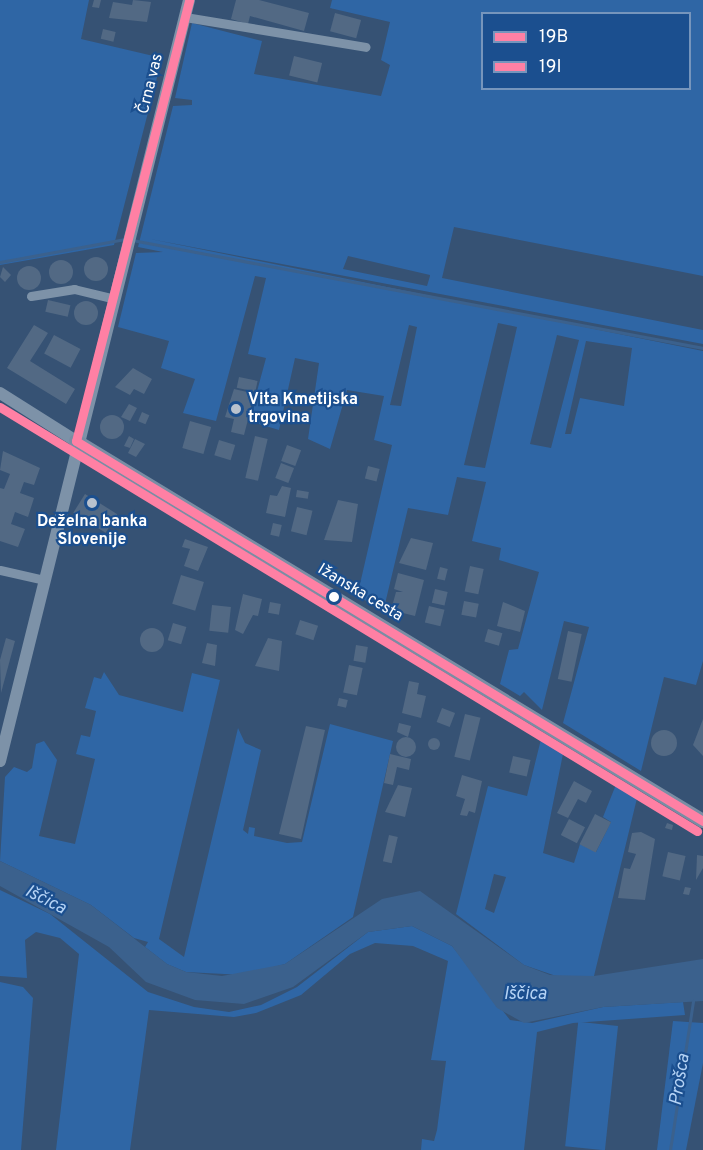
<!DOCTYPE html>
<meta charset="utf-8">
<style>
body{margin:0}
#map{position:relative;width:703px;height:1150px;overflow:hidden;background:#365274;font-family:Overpass,sans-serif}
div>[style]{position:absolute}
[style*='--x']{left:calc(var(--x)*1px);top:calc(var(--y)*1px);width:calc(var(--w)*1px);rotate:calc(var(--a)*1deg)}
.green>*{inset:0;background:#2f66a5;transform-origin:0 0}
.water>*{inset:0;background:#3b618d}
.stream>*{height:3px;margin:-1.5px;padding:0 1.5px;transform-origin:1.5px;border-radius:1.5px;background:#3b618d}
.building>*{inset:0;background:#526984;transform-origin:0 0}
.round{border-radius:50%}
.minor>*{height:9px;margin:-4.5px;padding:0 4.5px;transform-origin:4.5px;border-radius:4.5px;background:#7d92a8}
.tertiary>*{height:12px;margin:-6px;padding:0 6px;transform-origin:6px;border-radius:6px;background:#7d92a8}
.secondary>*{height:14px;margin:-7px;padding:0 7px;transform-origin:7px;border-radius:7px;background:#798da4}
.bus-1>*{height:9px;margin:-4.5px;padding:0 4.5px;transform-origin:4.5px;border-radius:4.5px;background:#ff80a4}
.bus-2>*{height:9px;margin:-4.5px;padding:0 4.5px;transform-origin:4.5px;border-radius:4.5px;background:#ff80a4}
.dots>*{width:16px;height:16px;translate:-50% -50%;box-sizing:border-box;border:3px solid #1b4f8f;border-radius:50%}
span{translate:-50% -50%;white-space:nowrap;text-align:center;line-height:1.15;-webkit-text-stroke:4.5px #1b4f8f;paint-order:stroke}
.street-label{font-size:16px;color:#fff}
.poi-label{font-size:16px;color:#fff;font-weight:700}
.left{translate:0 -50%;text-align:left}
.water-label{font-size:18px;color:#b5d3f5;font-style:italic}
.legend{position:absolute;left:481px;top:12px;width:210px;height:78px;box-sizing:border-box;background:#1b4f8f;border:2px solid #7695bc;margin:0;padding:8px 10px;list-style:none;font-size:18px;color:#fff}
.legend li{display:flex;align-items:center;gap:12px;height:30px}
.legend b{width:30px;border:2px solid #7695bc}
</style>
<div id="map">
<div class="green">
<i style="clip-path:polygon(0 0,89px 0,81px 39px,162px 58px,114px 245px,0 265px)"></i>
<i style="clip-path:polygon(evenodd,332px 0,703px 0,703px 276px,454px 227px,442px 278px,703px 330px,703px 344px,150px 239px,703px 351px,703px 661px,696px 685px,664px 677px,641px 771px,563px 723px,589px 627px,564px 621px,542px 710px,524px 692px,520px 696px,500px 684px,509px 650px,518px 649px,539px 572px,499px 560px,501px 548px,472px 541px,486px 482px,457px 477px,448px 515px,408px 508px,384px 608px,357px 597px,392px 445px,374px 440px,384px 396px,347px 390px,330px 449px,308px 439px,319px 363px,295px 358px,279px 430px,249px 421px,266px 358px,248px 354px,266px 278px,255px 276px,216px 421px,183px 413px,195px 379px,161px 368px,169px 341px,118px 327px,136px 253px,163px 252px,138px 247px,173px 106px,192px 105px,192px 100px,175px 98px,192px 23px,262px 41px,254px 74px,381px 96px,390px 65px,381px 60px,390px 22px,330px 8px,332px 0,482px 14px,690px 14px,690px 88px,482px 88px,482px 14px,332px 0,348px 256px,430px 275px,430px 276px,427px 286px,343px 269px,348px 256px,332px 0,498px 323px,517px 327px,485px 468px,464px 465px,498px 323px,332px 0,409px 325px,417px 327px,401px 406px,390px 405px,409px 325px,332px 0,557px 335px,579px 340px,551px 448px,530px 444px,557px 335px,332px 0,586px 341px,632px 348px,624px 406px,580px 398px,571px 434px,565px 434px,586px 341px)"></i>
<i style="clip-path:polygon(104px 672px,119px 695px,183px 712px,192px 673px,220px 680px,159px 939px,184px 957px,238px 728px,245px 743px,261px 750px,243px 830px,248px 834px,249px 827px,255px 828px,254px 836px,287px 843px,302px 842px,330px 724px,393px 741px,353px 917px,285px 964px,244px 975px,186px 972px,167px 964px,145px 947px,148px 942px,134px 938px,91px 905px,0 861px,5px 777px,14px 767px,27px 772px,32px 768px,36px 744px,44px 741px,57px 760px,39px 836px,75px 844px,95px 759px,76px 754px,81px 735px,90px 737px,96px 711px,85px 708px,94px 677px,101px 679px)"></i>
<i style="clip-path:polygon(evenodd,542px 735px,564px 749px,543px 853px,574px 863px,580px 844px,596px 852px,611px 822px,603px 817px,617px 782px,638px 794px,594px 976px,559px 977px,524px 965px,456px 914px,488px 786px,527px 796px,542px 735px,494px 874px,506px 877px,494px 913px,485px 909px,494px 874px)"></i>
<i style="clip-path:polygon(0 890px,50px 914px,148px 992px,194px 1007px,229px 1012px,261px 1005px,297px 987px,368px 932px,412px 926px,452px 946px,510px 1020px,532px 1023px,603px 1007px,683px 1002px,685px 1015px,573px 1023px,537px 1032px,524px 1150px,421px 1150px,422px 1139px,434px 1141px,437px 1130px,446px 1061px,431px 1060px,448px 961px,413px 946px,375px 943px,350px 954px,301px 995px,256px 1013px,234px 1017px,149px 1010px,130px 1150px,56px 1150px,79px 954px,60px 938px,36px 932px,25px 940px,27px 978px,0 976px)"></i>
<i style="clip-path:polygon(0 982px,23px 987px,33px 998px,21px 1150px,0 1150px)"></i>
<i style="clip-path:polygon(673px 1021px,703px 1023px,703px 1063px,686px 1150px,657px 1150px)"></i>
<i style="left:618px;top:1026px;width:125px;height:40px;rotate:96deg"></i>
</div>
<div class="water">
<i style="clip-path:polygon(0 861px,91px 905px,167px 964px,186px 972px,222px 976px,285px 964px,382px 899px,420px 891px,524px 965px,550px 975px,594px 976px,703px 959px,703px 1001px,603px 1007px,524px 1023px,497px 1008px,452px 946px,412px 926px,368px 932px,293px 987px,244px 1004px,195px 1000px,146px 982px,109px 947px,0 886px)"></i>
</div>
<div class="stream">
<i style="--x:132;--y:240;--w:581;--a:10.71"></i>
<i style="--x:0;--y:262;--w:127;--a:-10.4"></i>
<i style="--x:670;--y:1150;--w:151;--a:-81.2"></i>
</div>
<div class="building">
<i style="clip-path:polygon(94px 0,101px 0,99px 8px,92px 7px)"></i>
<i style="clip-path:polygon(133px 0,151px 2px,147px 22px,109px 18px,113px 2px,132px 5px)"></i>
<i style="clip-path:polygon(236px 0,259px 0,309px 13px,304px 31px,250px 16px,248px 24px,231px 19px)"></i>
<i style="left:335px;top:13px;width:27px;height:19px;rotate:15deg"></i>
<i style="left:103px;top:29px;width:13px;height:10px;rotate:13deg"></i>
<i style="left:294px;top:56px;width:29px;height:20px;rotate:14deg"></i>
<i class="round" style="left:84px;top:257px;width:24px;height:24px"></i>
<i class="round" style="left:49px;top:260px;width:24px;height:24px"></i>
<i class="round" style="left:17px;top:266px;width:24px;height:24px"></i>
<i style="clip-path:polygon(3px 267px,11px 275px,5px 282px,0 277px)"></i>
<i style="left:48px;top:300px;width:23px;height:12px;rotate:13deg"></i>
<i class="round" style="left:74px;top:301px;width:24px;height:24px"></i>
<i style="clip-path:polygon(34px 325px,48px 333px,30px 361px,75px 389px,66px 404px,7px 368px)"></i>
<i style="left:54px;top:335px;width:30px;height:21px;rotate:28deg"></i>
<i style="clip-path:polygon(133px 368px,152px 379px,144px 394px,134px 389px,130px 395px,115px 387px)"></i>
<i style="left:239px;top:377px;width:19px;height:11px;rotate:12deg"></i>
<i style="clip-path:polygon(234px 389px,256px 394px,254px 400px,246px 398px,253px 400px,244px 435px,231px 432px,234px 419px,225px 417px)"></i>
<i style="clip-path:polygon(129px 404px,137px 408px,130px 421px,121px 417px)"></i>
<i style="left:142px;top:412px;width:8px;height:10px;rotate:23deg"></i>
<i class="round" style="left:100px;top:415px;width:24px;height:24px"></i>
<i style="left:190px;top:421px;width:22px;height:28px;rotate:16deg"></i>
<i style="clip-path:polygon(129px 436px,134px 439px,130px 448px,124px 446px)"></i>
<i style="left:255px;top:436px;width:13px;height:43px;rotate:13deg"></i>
<i style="clip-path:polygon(135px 439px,145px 444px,136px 457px,128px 453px)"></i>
<i style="left:219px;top:440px;width:17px;height:16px;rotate:17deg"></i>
<i style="left:287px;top:445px;width:15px;height:17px;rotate:20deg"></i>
<i style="clip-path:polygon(3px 451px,40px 468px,34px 485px,24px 482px,20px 493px,34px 498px,28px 517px,15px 512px,11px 524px,25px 529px,18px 547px,0 541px,0 488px,4px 489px,10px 474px,0 470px)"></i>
<i style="left:281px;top:463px;width:14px;height:16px;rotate:21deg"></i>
<i style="left:368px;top:466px;width:12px;height:13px;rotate:14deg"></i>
<i style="clip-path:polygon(282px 486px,291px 488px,285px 517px,266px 513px,270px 495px,277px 496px)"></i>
<i style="left:297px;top:490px;width:12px;height:7px;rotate:9deg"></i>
<i style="left:85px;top:494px;width:38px;height:22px;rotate:32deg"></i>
<i style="clip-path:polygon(338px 500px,358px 504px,352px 542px,324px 540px)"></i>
<i style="left:297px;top:507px;width:16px;height:25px;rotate:14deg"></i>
<i style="left:273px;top:523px;width:9px;height:12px;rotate:13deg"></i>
<i style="clip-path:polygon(411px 538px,433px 543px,426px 570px,399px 563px)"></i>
<i style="clip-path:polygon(185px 539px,208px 547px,198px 571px,184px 566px,190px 549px,182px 547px)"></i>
<i style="left:470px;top:566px;width:14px;height:26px;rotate:12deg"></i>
<i style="left:440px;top:567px;width:8px;height:12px;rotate:14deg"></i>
<i style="clip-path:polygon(398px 573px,424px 580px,415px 616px,391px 610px,396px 592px,403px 592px,394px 589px)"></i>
<i style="left:181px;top:575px;width:24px;height:30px;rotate:17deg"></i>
<i style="left:435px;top:589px;width:13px;height:14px;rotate:13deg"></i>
<i style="clip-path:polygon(243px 594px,262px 599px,258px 616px,253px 615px,243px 634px,235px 630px)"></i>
<i style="left:464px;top:601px;width:15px;height:14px;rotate:11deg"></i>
<i style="left:270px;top:602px;width:11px;height:11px;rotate:10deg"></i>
<i style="clip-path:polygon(503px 602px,525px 611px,520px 632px,497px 626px)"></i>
<i style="left:212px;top:605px;width:19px;height:26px;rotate:6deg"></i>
<i style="left:429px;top:606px;width:16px;height:17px;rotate:14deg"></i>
<i style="left:300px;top:620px;width:19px;height:15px;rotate:18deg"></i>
<i style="left:173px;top:623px;width:14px;height:18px;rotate:17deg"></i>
<i class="round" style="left:140px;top:628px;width:24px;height:24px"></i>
<i style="left:488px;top:629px;width:15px;height:13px;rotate:16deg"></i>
<i style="left:568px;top:631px;width:14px;height:49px;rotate:12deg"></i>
<i style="clip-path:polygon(6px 638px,15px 641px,1px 693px,0 660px)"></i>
<i style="clip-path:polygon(268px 638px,282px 641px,279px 671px,255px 666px)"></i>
<i style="clip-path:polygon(207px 643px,217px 645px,215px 666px,202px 663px)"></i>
<i style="left:356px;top:645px;width:12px;height:16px;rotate:9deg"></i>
<i style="left:349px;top:665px;width:14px;height:28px;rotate:12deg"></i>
<i style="clip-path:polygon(409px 681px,419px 683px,417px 694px,426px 696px,421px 718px,402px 713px)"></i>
<i style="left:339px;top:698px;width:9px;height:8px;rotate:13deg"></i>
<i style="left:442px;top:708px;width:14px;height:15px;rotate:21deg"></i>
<i style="left:465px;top:714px;width:16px;height:44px;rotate:14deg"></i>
<i style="clip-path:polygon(703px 719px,703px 756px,693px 745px)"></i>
<i style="clip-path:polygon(399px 723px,411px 726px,408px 737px,397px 732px)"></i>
<i style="clip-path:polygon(306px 726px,325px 730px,301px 839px,279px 834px)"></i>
<i class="round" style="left:651px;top:730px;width:26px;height:26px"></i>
<i class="round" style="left:396px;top:737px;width:20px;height:20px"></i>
<i class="round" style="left:428px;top:738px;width:12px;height:12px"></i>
<i style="clip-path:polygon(390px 754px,411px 759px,409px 770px,397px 767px,393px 785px,384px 783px)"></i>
<i style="left:513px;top:756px;width:18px;height:17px;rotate:13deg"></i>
<i style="clip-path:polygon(462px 775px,482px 781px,475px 813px,469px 811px,467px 816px,460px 815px,465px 799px,456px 796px)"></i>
<i style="clip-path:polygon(574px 781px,592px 791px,586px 803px,578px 799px,568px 818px,557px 813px)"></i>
<i style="clip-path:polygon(398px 785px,412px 788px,405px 817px,385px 812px)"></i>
<i style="left:595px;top:814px;width:18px;height:34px;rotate:27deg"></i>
<i style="left:569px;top:819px;width:18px;height:18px;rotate:27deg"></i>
<i style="clip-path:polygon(667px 823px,673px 825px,672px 830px,665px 828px)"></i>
<i style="clip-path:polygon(641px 832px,655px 839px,645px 900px,618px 898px,624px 868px,630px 869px,636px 854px,628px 852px,632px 833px)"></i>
<i style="left:389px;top:835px;width:9px;height:27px;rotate:13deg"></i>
<i style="left:668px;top:852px;width:18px;height:25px;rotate:13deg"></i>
<i style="clip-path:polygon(697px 855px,703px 856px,703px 868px,696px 880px)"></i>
<i style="clip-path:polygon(685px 887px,691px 888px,689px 895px,683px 894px)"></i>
</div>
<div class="minor">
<i style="--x:185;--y:17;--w:183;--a:9.4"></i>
<i style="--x:31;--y:296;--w:44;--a:-9.2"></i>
<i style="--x:74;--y:289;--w:42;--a:13.7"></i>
<i style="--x:0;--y:570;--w:45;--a:12.8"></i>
</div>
<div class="tertiary">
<i style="--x:0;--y:393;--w:90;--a:32.3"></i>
<i style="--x:0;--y:761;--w:784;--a:-76.05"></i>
</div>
<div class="secondary">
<i style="--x:76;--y:441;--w:733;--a:31.22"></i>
</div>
<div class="bus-1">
<i style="--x:76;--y:441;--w:733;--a:31.22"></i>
<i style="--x:76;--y:441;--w:455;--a:-75.6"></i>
</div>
<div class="bus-2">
<i style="--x:0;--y:407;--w:816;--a:31.31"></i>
</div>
<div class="dots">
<i style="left:236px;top:409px;background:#b9c2ce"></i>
<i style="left:92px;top:503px;background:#b9c2ce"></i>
<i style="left:334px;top:597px;background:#fff"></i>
</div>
<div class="street-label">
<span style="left:151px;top:84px;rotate:-76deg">Črna vas</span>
<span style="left:360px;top:593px;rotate:31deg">Ižanska cesta</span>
</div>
<div class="poi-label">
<span class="left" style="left:248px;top:409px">Vita Kmetijska<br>trgovina</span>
<span style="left:92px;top:531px">Deželna banka<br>Slovenije</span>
</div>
<div class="water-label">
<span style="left:45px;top:901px;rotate:27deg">Iščica</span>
<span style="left:525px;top:995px">Iščica</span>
<span style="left:681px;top:1080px;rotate:-81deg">Prošca</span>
</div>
<ul class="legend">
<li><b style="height:8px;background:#ff80a4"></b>19B</li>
<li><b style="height:8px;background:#ff80a4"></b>19I</li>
</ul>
</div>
